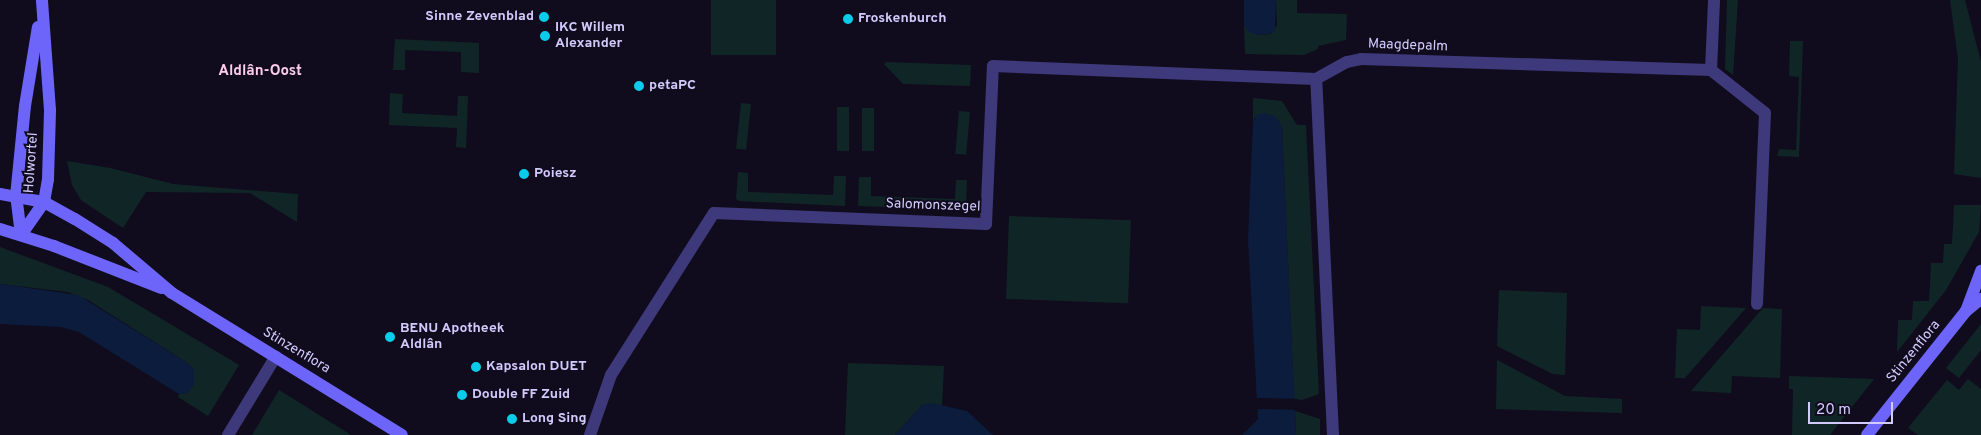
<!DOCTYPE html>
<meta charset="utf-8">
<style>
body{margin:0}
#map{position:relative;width:1981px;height:435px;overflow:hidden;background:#100c1d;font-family:Overpass,sans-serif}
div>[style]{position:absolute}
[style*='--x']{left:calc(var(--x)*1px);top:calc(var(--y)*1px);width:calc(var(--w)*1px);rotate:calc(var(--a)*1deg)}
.green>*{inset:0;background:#102626;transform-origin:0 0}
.water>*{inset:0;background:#0c1c3c}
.pier>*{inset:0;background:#100c1d;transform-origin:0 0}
.street>*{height:12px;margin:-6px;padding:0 6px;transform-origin:6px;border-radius:6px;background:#3d397a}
.secondary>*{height:12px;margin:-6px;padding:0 6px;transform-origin:6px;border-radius:6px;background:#6d65f9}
.dots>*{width:14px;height:14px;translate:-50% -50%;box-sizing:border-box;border:2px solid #100c1d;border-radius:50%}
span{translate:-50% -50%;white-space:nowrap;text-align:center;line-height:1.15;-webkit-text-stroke:4px #100c1d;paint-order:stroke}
.poi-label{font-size:14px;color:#d1cafd;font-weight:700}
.right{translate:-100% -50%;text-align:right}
.left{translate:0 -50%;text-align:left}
.street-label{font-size:14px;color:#d1cafd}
.neighbourhood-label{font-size:15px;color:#fdccea;font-weight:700}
.scale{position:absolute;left:1808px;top:402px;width:85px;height:22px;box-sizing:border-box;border:2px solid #d1cafd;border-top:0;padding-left:6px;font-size:15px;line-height:18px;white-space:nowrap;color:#d1cafd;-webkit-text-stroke:4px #100c1d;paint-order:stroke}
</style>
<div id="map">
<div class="green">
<i style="left:711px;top:0;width:65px;height:55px"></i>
<i style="clip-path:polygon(1276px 0,1297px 0,1297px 13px,1347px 14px,1346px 40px,1318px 46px,1318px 49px,1304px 55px,1245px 54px,1244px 25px,1249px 31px,1258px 35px,1271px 34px,1277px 25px)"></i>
<i style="clip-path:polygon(1727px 0,1738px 0,1733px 75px,1725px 69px)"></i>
<i style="clip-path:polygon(1950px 0,1965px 0,1981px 62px,1981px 178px,1954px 174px,1958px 59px)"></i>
<i style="clip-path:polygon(395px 39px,479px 43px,479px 73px,461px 72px,461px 52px,405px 50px,405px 70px,393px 70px)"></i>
<i style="clip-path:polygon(1790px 41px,1803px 41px,1799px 157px,1777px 156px,1779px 149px,1796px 150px,1799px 77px,1789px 76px)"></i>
<i style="clip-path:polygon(886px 62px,971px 65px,970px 86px,903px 84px,884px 64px)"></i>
<i style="clip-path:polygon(390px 93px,403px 94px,402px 113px,457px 116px,458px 96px,468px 96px,466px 148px,456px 147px,457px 128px,389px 125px)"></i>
<i style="clip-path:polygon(1253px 98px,1282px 101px,1297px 125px,1306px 125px,1319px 394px,1302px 400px,1294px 399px,1282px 127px,1255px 117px,1253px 122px)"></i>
<i style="left:741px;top:103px;width:10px;height:46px;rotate:6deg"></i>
<i style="left:837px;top:107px;width:12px;height:44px"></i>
<i style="left:862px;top:108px;width:12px;height:43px"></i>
<i style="left:959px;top:111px;width:11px;height:43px;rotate:5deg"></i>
<i style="clip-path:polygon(67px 161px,110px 168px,173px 184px,298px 194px,297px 222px,250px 193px,146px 192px,123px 228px,81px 200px,72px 185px)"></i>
<i style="clip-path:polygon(738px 172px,748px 173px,748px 192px,833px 195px,834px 176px,846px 176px,845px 206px,739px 201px,736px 199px)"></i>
<i style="clip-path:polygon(859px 177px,871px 177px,871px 196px,955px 199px,956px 180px,967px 180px,966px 205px,956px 209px,858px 206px)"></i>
<i style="clip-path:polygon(1954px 205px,1981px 205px,1979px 232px,1946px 290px,1897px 352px,1898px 320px,1912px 320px,1913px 301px,1929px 301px,1931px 263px,1943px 263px,1944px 244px,1952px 244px)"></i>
<i style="left:1009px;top:216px;width:122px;height:83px;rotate:2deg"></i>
<i style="clip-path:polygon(0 247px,108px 287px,239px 365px,208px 416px,178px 397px,179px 394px,188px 393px,194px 369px,186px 362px,88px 300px,68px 292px,0 284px)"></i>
<i style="clip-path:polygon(1499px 290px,1567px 293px,1565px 375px,1553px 374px,1497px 346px)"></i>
<i style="clip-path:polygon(1701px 306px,1746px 308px,1685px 378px,1675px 378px,1677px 329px,1700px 330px)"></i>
<i style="clip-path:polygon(1763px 308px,1782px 309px,1780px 378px,1732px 376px,1731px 393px,1691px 391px)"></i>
<i style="clip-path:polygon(1981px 324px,1981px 350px,1959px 378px,1946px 368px)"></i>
<i style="clip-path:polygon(1497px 360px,1565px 396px,1622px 399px,1622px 413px,1496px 409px)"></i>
<i style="clip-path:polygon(848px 363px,944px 366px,942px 405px,922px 405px,895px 435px,845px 435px)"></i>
<i style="clip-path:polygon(1789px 376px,1874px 379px,1830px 435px,1792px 435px,1793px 389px,1789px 389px)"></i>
<i style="clip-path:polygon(1968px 379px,1981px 389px,1981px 435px,1918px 435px,1908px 428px,1947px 380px,1959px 390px)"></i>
<i style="clip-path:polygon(279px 390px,351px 435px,252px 435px)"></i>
<i style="clip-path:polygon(1295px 411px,1320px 419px,1320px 435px,1296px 435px)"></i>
</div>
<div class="water">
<i style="clip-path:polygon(1244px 0,1276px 0,1275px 30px,1270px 34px,1258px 35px,1249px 32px,1244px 25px)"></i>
<i style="clip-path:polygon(1266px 113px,1276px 117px,1282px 126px,1296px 435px,1242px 435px,1258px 419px,1248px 240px,1253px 122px,1258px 114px)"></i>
<i style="clip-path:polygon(0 284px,78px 295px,186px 362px,194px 369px,194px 385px,188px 393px,179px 394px,79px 332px,61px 327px,0 324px)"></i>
<i style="clip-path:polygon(931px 403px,967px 411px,993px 435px,895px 435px,922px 405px)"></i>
</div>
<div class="pier">
<i style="left:1254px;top:398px;width:43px;height:11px;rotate:1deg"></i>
</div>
<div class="street">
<i style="--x:1711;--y:70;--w:69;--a:38.5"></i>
<i style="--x:1765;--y:113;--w:191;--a:92.4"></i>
<i style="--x:228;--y:435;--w:92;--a:-58.7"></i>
<i style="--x:590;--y:435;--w:64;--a:-70.7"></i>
<i style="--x:611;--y:375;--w:192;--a:-57.6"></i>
<i style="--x:714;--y:213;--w:272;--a:2.3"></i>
<i style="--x:986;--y:224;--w:158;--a:-87.5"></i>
<i style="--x:993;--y:66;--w:323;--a:2.3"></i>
<i style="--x:1333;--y:435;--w:356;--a:-92.7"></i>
<i style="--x:1316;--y:79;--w:35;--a:-29"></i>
<i style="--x:1347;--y:62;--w:14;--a:-12"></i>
<i style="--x:1361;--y:59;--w:350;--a:1.8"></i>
<i style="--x:1711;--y:70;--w:70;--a:-87.5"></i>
</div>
<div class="secondary">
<i style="--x:0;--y:194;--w:45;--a:10.3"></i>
<i style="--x:44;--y:202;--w:35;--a:29"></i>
<i style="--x:75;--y:219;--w:45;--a:32.3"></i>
<i style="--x:113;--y:243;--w:77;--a:40.3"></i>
<i style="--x:172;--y:293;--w:270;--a:31.7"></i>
<i style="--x:0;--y:229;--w:57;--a:17.5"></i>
<i style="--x:54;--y:246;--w:115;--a:21.4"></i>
<i style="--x:21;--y:235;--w:40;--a:-55.1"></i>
<i style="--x:44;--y:202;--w:23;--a:-80"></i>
<i style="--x:48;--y:179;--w:69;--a:-88.3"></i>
<i style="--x:50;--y:110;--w:110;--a:-94.2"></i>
<i style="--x:21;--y:235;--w:39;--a:-97"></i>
<i style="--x:16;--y:196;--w:90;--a:-84.3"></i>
<i style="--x:25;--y:106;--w:80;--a:-80.7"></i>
<i style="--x:1966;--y:311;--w:43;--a:-69.4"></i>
<i style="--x:1867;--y:435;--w:159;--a:-51.4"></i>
<i style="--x:1966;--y:311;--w:19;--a:-39"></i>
</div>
<div class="dots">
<i style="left:544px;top:17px;background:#09ccea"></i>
<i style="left:848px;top:19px;background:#09ccea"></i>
<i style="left:545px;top:36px;background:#09ccea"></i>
<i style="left:639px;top:86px;background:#09ccea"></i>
<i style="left:524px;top:174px;background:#09ccea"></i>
<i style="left:390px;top:337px;background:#09ccea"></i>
<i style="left:476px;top:367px;background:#09ccea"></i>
<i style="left:462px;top:395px;background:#09ccea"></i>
<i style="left:512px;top:419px;background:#09ccea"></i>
</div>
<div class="poi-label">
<span class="right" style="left:534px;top:17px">Sinne Zevenblad</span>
<span class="left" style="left:858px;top:19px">Froskenburch</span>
<span class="left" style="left:555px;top:36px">IKC Willem<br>Alexander</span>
<span class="left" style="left:649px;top:86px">petaPC</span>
<span class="left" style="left:534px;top:174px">Poiesz</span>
<span class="left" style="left:400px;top:337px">BENU Apotheek<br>Aldlân</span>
<span class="left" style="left:486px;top:367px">Kapsalon DUET</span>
<span class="left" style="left:472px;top:395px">Double FF Zuid</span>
<span class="left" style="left:522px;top:419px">Long Sing</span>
</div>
<div class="street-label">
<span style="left:1408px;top:46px;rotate:2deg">Maagdepalm</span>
<span style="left:32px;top:163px;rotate:-86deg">Holwortel</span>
<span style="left:933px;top:206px;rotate:2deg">Salomonszegel</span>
<span style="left:296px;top:351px;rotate:31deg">Stinzenflora</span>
<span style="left:1914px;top:352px;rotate:-51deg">Stinzenflora</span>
</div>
<div class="neighbourhood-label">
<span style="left:260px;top:72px">Aldlân-Oost</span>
</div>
<div class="scale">20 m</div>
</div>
